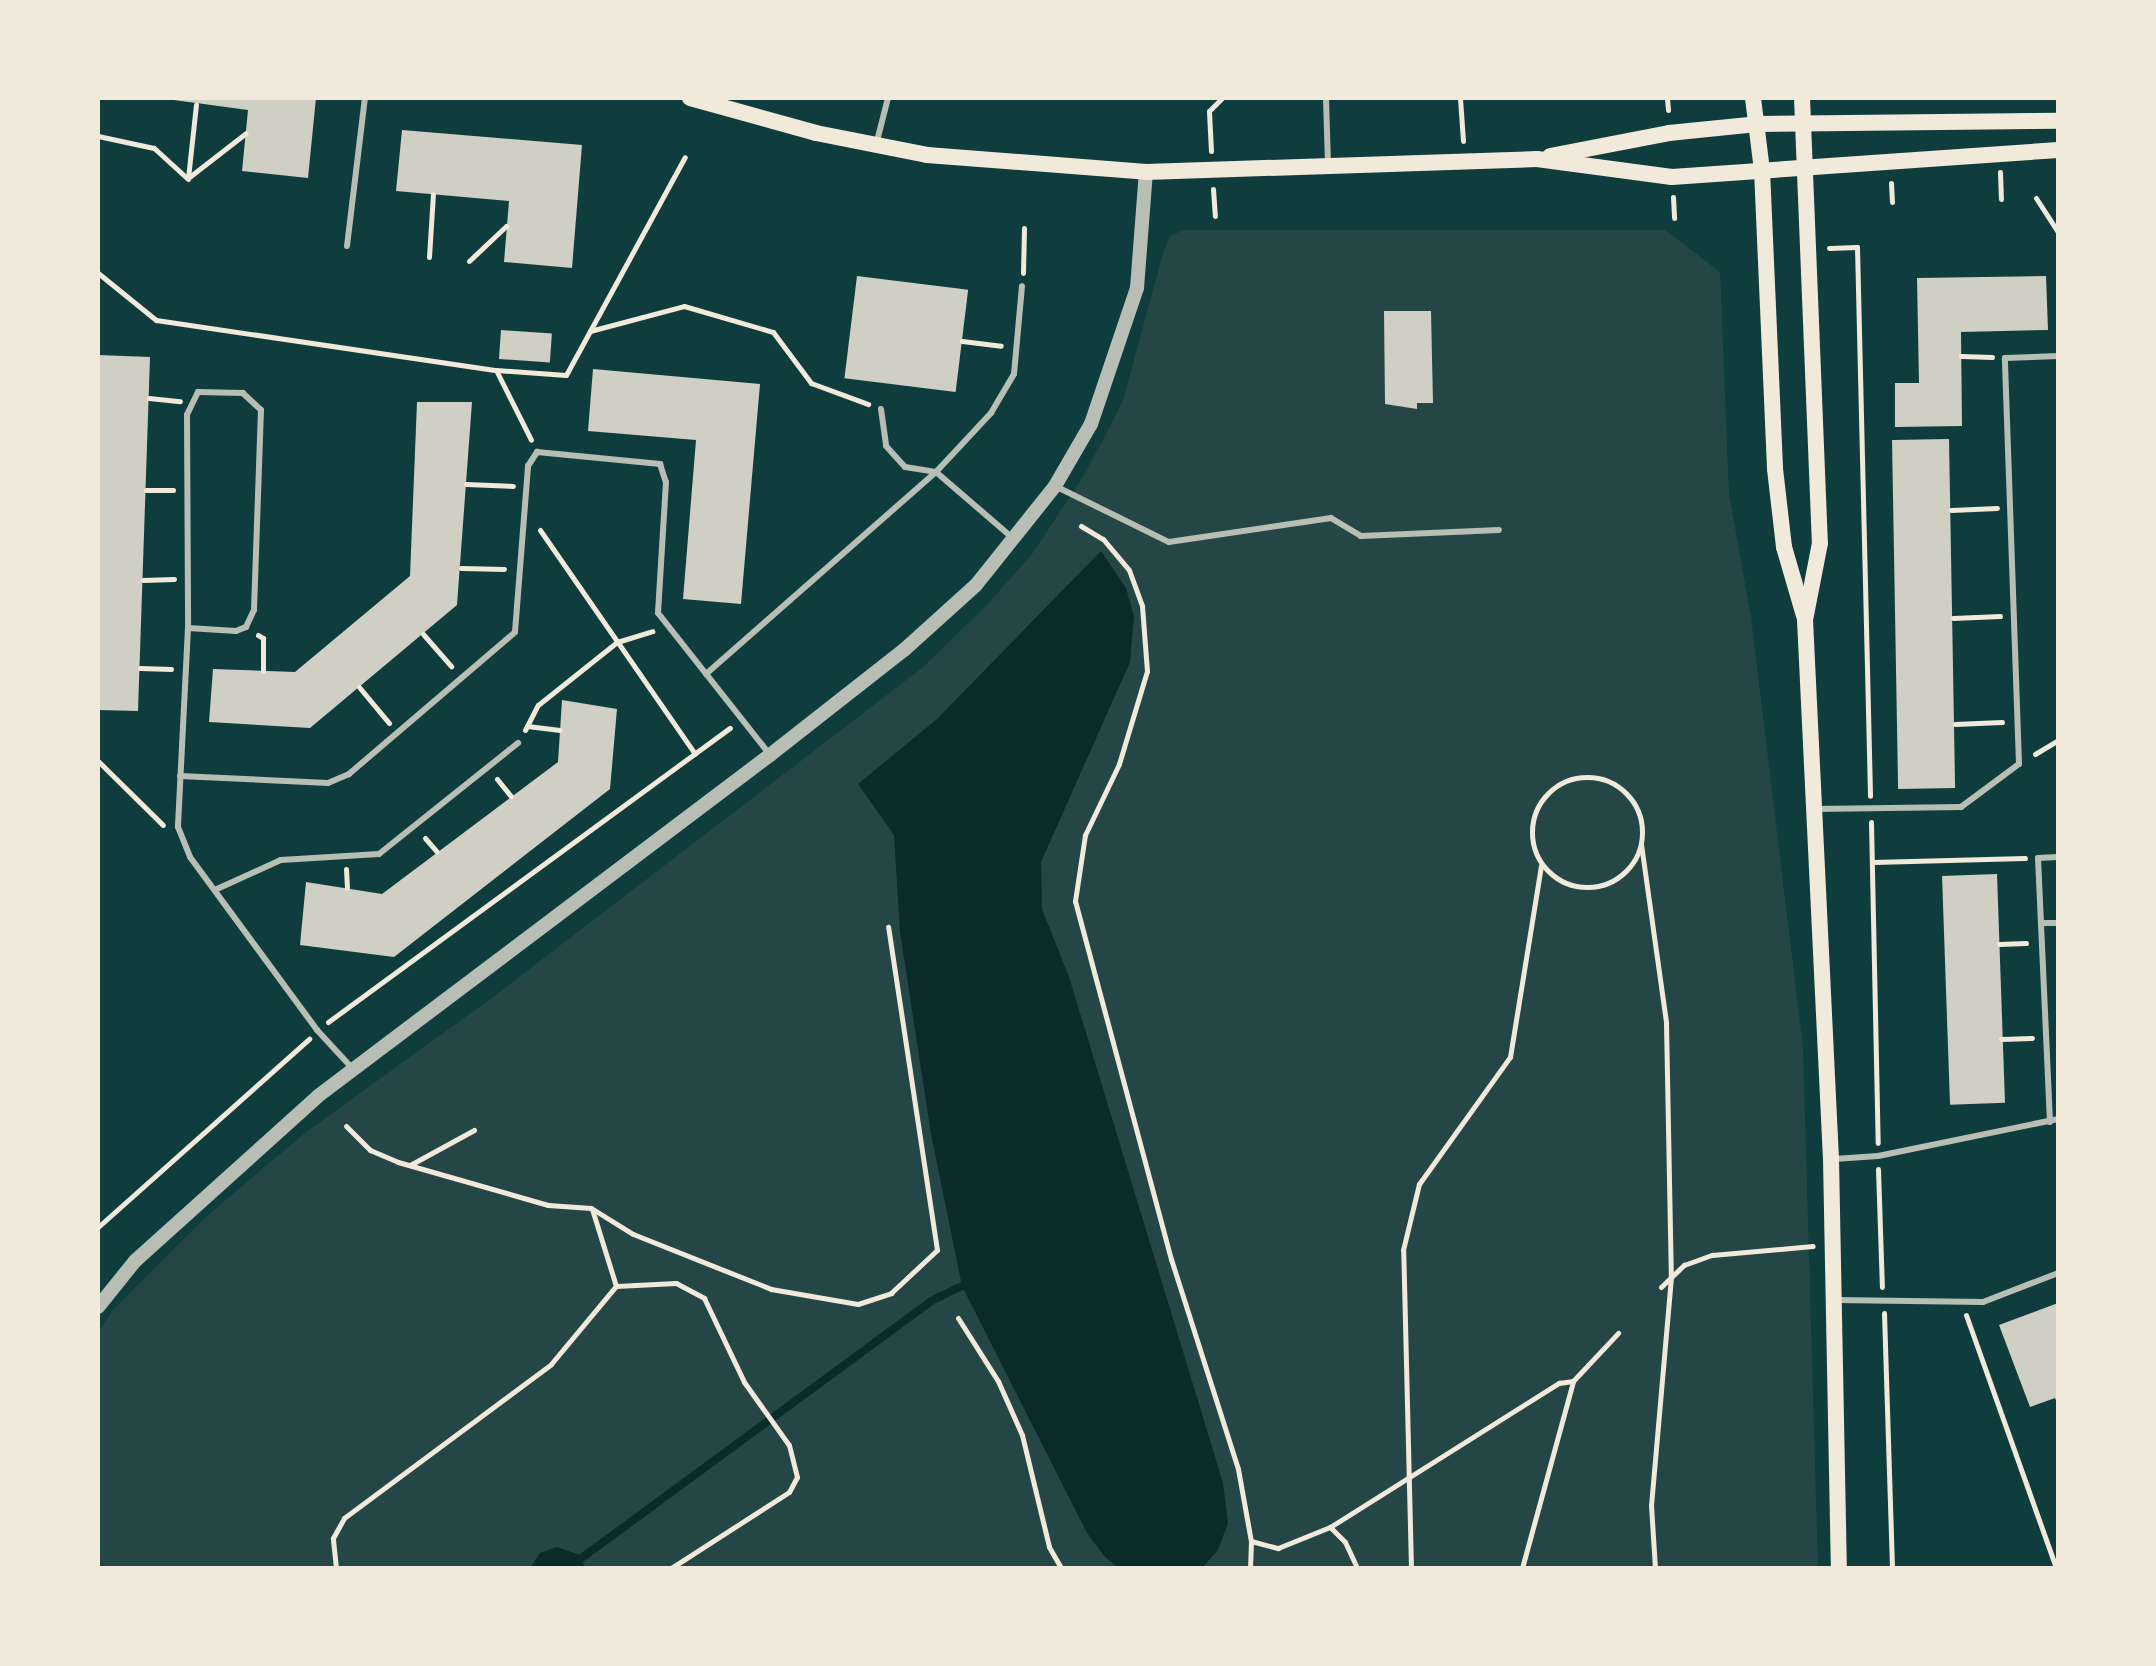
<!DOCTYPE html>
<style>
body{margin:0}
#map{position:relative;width:2156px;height:1666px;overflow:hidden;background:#0f3d3e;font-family:"PT Sans",sans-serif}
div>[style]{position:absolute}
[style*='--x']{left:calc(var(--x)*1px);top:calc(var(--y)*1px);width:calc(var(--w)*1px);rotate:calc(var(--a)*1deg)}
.green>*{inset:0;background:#244646}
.water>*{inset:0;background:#0a2a2b}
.stream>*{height:8px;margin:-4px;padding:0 4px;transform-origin:4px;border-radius:4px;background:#0a2a2b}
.building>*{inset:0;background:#cfcfc3;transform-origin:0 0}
.path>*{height:5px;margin:-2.5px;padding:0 2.5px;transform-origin:2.5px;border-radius:2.5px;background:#f1e9da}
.path>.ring{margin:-2.5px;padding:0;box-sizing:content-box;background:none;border:5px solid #f1e9da;border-radius:50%}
.service>*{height:6px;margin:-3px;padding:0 3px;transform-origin:3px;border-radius:3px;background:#b8beb3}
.tertiary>*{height:14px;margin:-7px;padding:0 7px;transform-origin:7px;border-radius:7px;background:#b8beb3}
.secondary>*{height:16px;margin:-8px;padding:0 8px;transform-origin:8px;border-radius:8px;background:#f1e9da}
span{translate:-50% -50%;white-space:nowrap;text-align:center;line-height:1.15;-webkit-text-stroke:7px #f1e9da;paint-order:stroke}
.frame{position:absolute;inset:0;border:100px solid #f1e9da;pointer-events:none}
</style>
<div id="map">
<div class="green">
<i style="clip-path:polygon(1184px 230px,1665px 230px,1720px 272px,1729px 494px,1751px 617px,1803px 1048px,1818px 1568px,98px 1568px,98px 1333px,113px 1310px,207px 1216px,305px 1133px,493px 997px,922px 668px,986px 606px,1033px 553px,1086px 472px,1123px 401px,1163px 253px,1170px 236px)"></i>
</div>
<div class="water">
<i style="clip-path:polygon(1101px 551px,1126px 588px,1134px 616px,1130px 662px,1041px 862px,1042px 909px,1069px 977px,1223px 1483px,1228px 1523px,1218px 1550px,1202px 1568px,1119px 1568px,1105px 1557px,1087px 1533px,962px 1286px,931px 1134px,900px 932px,894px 835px,858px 784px,937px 719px)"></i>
<i style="clip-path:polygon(557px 1547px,580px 1555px,585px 1568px,530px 1568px,540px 1553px)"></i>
</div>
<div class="stream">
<i style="--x:568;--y:1568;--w:451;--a:-36.3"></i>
<i style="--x:931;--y:1301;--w:34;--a:-26"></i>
</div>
<div class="building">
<i style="clip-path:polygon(159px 98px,316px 98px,308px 178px,242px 171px,248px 110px)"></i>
<i style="clip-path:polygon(402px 130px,582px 145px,572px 268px,504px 262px,509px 201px,396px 191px)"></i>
<i style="left:857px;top:276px;width:112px;height:103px;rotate:7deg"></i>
<i style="clip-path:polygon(2046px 276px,2048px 330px,1961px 332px,1962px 426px,1895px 427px,1895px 383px,1919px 383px,1917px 278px)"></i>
<i style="clip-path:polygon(1384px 311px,1431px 311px,1433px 403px,1417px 403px,1417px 409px,1385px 404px)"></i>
<i style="left:501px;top:330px;width:51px;height:29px;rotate:4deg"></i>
<i style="clip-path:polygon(98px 355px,150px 357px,138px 711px,98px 710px)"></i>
<i style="clip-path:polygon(593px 369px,760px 384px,741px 604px,683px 599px,696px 440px,588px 431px)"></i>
<i style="clip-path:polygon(417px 402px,472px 402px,457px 605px,310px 728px,209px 722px,213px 669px,295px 672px,410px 576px)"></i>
<i style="left:1949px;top:439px;width:349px;height:57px;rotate:89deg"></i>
<i style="clip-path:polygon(562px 700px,617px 709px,610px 789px,394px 957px,300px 945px,306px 882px,382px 894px,558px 762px)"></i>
<i style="left:1997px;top:874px;width:229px;height:55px;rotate:88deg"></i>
<i style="clip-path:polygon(2058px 1303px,2058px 1405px,2055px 1398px,2030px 1407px,1999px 1325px)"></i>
</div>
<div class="path">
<i style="--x:1460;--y:98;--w:43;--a:86"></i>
<i style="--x:1667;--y:98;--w:12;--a:85"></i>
<i style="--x:98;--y:136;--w:57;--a:12.1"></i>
<i style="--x:154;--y:148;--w:46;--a:42.4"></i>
<i style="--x:1211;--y:151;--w:40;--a:-92.9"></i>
<i style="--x:1209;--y:111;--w:18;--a:-45"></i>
<i style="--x:2000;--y:172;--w:27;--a:88"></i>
<i style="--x:188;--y:178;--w:74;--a:-83.8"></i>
<i style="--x:188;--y:178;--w:73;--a:-37.8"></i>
<i style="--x:1891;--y:183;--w:19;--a:87"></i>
<i style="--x:1213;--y:189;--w:27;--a:86"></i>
<i style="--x:1673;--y:197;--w:21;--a:87"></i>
<i style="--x:2036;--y:198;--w:40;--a:57.1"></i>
<i style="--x:1829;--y:248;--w:28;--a:-2"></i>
<i style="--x:1857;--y:247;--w:549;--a:88.64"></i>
<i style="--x:429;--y:257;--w:63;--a:-86.4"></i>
<i style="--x:469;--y:261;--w:51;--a:-43.4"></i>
<i style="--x:98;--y:273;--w:75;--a:39"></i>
<i style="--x:156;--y:320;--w:344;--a:8.4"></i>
<i style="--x:496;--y:370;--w:78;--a:63.4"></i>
<i style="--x:1023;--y:273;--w:45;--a:-88.7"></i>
<i style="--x:590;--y:331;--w:97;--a:-14.9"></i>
<i style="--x:684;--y:306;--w:93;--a:16.3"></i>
<i style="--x:773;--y:332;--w:64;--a:53.3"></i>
<i style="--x:811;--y:383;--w:61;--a:20.2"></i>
<i style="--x:962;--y:341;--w:39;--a:7"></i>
<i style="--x:1961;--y:356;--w:31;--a:2"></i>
<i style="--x:496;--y:370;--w:70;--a:4.1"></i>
<i style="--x:566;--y:375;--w:248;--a:-61.4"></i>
<i style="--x:149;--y:398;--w:31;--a:6"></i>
<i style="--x:466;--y:484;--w:47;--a:2.4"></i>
<i style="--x:146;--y:490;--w:27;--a:0"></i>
<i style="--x:1951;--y:510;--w:46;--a:-2.5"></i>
<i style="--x:1081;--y:526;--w:26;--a:31"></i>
<i style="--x:1103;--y:539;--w:40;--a:50"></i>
<i style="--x:1129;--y:570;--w:38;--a:70"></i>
<i style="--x:1142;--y:606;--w:65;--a:85.6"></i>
<i style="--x:1147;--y:671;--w:97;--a:106.8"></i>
<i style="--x:1119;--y:764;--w:79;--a:115.6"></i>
<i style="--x:1085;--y:835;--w:67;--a:98.6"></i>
<i style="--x:1075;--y:901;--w:371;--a:75"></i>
<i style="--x:1171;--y:1259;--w:220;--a:72.3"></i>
<i style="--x:1238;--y:1469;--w:73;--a:79.8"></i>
<i style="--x:1251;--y:1541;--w:27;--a:92"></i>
<i style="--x:540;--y:530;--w:272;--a:55.3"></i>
<i style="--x:461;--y:568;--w:43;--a:1.3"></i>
<i style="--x:143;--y:580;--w:31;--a:-2"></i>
<i style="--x:1953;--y:618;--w:47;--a:-2.4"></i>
<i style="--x:423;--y:634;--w:43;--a:48.8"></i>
<i style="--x:258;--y:635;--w:6;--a:31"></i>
<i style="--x:263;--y:638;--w:33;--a:90"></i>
<i style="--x:140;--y:668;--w:31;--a:2"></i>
<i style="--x:359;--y:687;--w:47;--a:50.2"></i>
<i style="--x:1955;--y:724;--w:47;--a:-2.4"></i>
<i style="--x:527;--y:726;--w:33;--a:7"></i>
<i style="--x:525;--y:730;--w:28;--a:-63"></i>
<i style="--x:538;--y:705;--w:101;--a:-38.6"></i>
<i style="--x:617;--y:642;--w:37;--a:-17"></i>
<i style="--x:2035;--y:754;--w:27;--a:-31"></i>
<i style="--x:98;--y:761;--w:91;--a:44.6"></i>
<i class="ring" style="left:1532px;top:777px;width:105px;height:105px"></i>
<i style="--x:497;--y:779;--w:22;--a:51"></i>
<i style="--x:1871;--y:822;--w:321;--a:88.8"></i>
<i style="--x:425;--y:838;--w:18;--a:49"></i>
<i style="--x:1641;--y:844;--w:181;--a:82"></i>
<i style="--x:1666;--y:1023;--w:254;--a:88.9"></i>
<i style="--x:1671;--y:1277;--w:229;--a:95"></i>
<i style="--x:1651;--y:1505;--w:63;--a:86.4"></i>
<i style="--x:1873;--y:862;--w:152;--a:-1.5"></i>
<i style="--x:346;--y:869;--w:19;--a:87"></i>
<i style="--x:1999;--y:944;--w:27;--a:-2"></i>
<i style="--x:328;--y:1022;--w:498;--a:-36.2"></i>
<i style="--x:2001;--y:1039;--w:31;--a:-2"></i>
<i style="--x:346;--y:1126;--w:34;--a:45"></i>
<i style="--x:370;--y:1150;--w:30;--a:23"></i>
<i style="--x:398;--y:1162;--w:156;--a:16"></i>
<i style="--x:548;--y:1205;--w:43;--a:4"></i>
<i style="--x:591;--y:1208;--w:49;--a:31.8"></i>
<i style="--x:633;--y:1234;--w:149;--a:21.7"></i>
<i style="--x:771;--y:1289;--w:88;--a:9.8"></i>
<i style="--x:858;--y:1304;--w:35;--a:-18"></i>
<i style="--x:891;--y:1293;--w:63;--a:-43.1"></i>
<i style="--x:937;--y:1250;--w:327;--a:-98.6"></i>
<i style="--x:410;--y:1165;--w:73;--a:-28.7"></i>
<i style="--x:1878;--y:1169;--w:118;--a:88.1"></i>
<i style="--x:592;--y:1209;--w:81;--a:72.7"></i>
<i style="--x:98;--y:1227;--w:283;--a:-41.7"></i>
<i style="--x:1661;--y:1287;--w:32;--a:-44"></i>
<i style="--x:1684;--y:1265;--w:30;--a:-20"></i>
<i style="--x:1712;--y:1255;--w:101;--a:-5.1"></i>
<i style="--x:1884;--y:1313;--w:255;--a:88.2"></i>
<i style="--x:1966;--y:1315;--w:269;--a:70.4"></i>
<i style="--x:958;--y:1318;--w:75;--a:57.6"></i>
<i style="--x:998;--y:1381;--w:59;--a:66"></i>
<i style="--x:1022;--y:1435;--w:115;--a:76.4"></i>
<i style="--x:1049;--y:1547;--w:24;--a:60"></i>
<i style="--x:1330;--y:1527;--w:271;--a:-32.2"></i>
<i style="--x:1559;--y:1383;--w:14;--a:-8"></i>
<i style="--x:1251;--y:1541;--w:28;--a:15"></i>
<i style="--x:1278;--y:1548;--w:56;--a:-22"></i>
<i style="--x:1330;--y:1527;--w:21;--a:45"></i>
<i style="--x:1345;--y:1542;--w:29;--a:65"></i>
<i style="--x:336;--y:1568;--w:30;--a:-96"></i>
<i style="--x:333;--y:1538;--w:23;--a:-61"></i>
<i style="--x:344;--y:1518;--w:258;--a:-36.6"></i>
<i style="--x:551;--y:1364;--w:102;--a:-50.2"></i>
<i style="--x:616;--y:1286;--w:60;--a:-2.9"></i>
<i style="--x:676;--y:1283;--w:32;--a:28"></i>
<i style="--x:704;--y:1298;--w:93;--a:64.5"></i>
<i style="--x:744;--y:1382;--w:77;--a:54.5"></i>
<i style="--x:789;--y:1445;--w:33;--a:76"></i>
<i style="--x:797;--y:1477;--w:17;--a:118"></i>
<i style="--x:789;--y:1492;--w:140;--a:147.2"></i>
<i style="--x:1411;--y:1568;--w:318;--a:-91.4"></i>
<i style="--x:1403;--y:1250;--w:68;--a:-76.4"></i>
<i style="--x:1419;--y:1184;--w:156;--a:-54.4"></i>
<i style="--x:1510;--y:1057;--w:194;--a:-80.8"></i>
<i style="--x:1522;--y:1568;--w:194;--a:-74.7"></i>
<i style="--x:1573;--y:1381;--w:66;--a:-46.8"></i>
</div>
<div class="service">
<i style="--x:1326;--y:98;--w:67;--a:88.3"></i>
<i style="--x:876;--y:145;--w:49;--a:-75.7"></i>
<i style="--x:347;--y:246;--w:149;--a:-83.1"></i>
<i style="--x:881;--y:409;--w:37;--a:82"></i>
<i style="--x:886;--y:446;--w:28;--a:48"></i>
<i style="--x:905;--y:467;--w:31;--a:9"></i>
<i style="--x:936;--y:472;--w:103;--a:40.7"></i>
<i style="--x:1055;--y:486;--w:127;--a:26.2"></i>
<i style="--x:1169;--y:542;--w:164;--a:-8.4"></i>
<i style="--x:1331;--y:518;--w:35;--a:31"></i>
<i style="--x:1361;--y:536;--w:138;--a:-2.5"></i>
<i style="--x:188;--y:628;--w:48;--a:3.6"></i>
<i style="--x:236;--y:631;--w:11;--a:-22"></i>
<i style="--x:246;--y:627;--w:19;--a:-65"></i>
<i style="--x:254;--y:610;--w:200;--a:-88"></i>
<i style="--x:261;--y:410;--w:25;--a:-137"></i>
<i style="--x:243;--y:393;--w:45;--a:-178.7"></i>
<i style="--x:198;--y:392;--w:25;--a:116"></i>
<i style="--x:187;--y:415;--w:213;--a:89.7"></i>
<i style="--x:188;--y:628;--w:199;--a:92.9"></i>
<i style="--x:178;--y:827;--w:32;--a:68"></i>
<i style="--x:190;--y:857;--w:215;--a:53.7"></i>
<i style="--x:317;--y:1030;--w:53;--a:47.3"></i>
<i style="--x:706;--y:674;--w:306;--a:-41.3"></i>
<i style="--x:936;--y:472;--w:81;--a:-47"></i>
<i style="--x:991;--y:413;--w:45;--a:-59.5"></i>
<i style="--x:1014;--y:374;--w:88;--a:-84.8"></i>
<i style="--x:180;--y:776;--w:148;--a:2.7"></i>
<i style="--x:328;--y:783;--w:23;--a:-23"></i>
<i style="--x:349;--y:774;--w:218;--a:-40.5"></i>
<i style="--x:515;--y:632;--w:167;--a:-85.5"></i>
<i style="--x:528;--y:466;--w:17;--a:-57"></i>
<i style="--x:537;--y:452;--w:124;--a:5.6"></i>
<i style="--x:660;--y:464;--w:19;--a:72"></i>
<i style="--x:666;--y:482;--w:131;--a:93.5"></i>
<i style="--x:658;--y:613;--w:181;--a:51.7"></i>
<i style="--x:1816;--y:809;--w:145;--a:-0.8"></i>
<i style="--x:1961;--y:807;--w:72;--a:-36.6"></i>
<i style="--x:2019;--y:764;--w:406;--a:-92"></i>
<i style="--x:2005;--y:358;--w:53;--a:-2.2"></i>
<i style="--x:217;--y:889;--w:70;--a:-24.4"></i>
<i style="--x:281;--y:860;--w:98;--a:-3.5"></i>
<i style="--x:379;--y:854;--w:178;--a:-38.6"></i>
<i style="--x:2041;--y:923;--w:17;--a:0"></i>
<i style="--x:2050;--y:1122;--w:264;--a:-92.6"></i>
<i style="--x:2038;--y:858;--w:20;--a:-3"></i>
<i style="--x:1834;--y:1159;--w:44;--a:-3.9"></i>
<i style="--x:1878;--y:1156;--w:184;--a:-11.6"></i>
<i style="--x:1835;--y:1300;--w:148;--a:0.8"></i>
<i style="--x:1983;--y:1302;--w:80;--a:-21.1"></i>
</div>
<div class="tertiary">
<i style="--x:98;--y:1307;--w:59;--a:-51.2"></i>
<i style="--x:135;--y:1261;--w:246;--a:-42"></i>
<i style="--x:318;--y:1096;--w:566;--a:-37.03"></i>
<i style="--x:770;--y:755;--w:170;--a:-38.1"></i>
<i style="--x:904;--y:650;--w:97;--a:-42.1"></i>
<i style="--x:976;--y:585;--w:127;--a:-51.4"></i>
<i style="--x:1055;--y:486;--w:72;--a:-59.9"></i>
<i style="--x:1091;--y:424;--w:144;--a:-71.3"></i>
<i style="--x:1137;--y:288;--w:116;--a:-85.6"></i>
</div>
<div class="secondary">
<i style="--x:690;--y:98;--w:131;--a:15.5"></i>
<i style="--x:816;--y:133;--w:113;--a:11.2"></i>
<i style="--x:927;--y:155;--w:220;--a:4.4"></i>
<i style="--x:1146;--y:172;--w:391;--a:-1.9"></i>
<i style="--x:1537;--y:159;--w:136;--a:7.6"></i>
<i style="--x:1672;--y:177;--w:387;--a:-4"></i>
<i style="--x:1753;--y:98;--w:73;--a:82.9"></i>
<i style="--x:1762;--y:170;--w:299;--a:87.5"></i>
<i style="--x:1775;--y:469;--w:79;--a:83.4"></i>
<i style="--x:1784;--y:547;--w:72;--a:73.8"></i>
<i style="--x:1802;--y:98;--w:445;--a:87.7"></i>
<i style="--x:1820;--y:543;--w:78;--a:101"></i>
<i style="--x:1805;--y:620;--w:540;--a:87.24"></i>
<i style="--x:1831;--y:1159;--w:409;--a:88.9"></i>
<i style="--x:1550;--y:156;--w:121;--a:-10.9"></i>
<i style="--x:1669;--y:133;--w:88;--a:-5.8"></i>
<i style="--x:1757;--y:124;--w:301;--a:-0.6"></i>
</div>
<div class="frame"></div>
</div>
